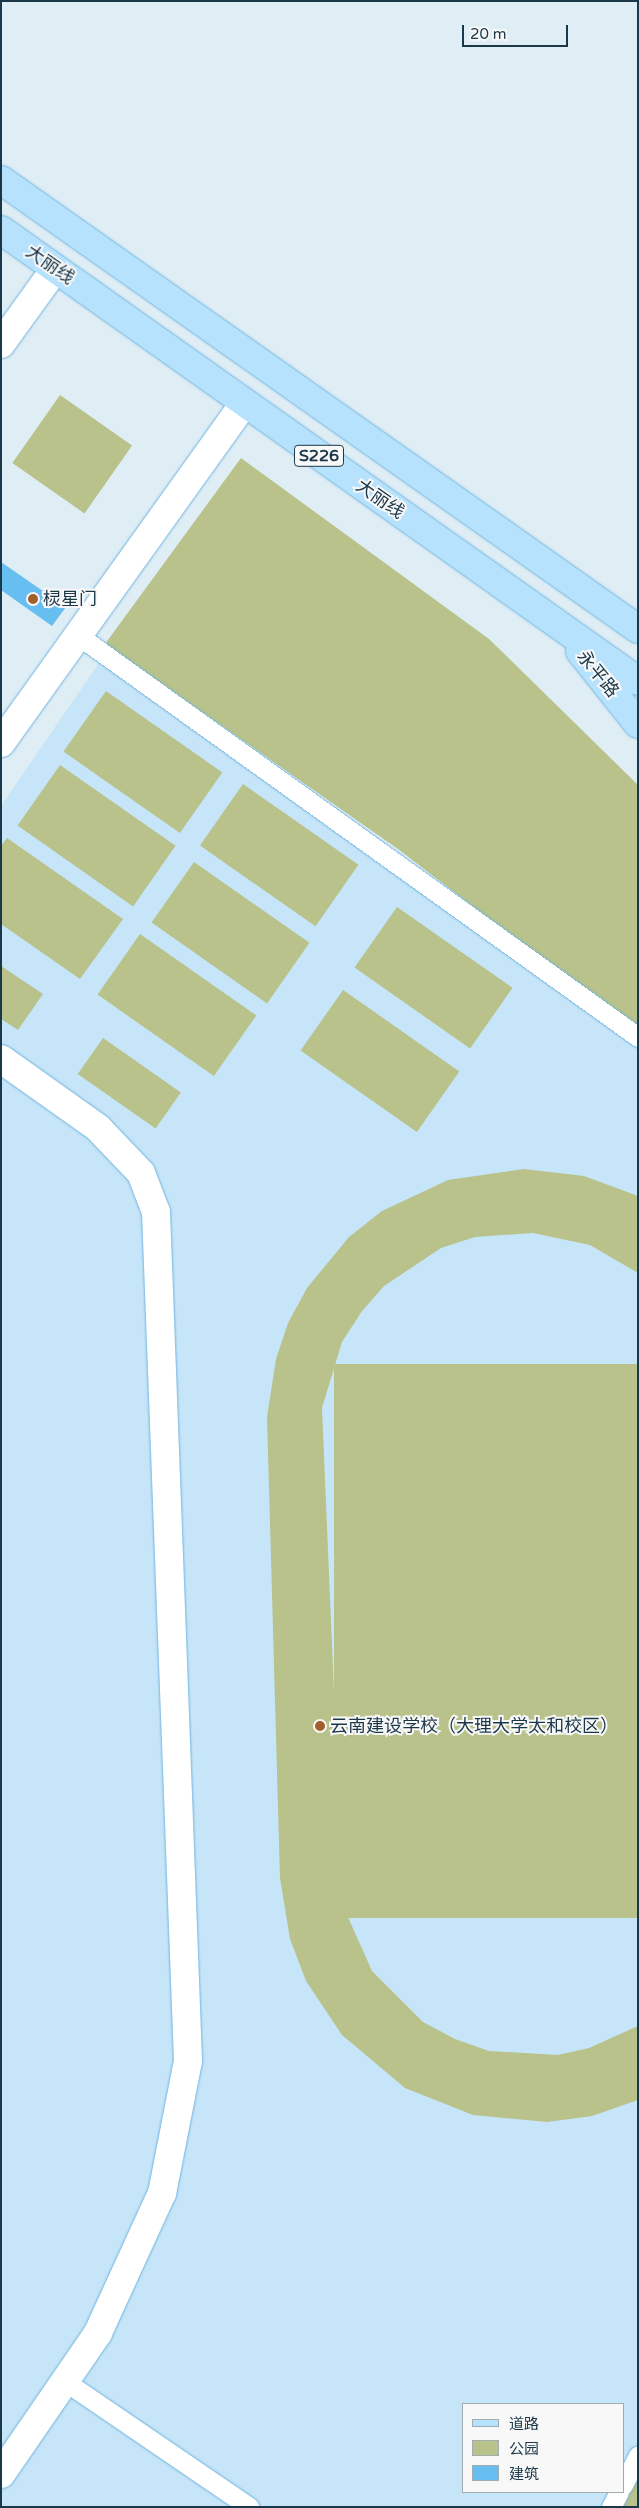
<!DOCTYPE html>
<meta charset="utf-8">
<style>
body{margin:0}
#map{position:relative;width:639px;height:2508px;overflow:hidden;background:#dfedf5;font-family:"Varela Round","Noto Sans SC",sans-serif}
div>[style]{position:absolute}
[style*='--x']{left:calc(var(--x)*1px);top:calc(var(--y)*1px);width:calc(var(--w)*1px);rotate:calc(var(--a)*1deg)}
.built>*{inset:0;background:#c7e5f8}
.green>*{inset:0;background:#b8c28a;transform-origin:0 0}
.building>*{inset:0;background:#67bef0}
.roads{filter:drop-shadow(0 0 1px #6fb5df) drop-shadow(0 0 1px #6fb5df)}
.service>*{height:19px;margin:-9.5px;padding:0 9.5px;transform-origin:9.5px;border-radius:9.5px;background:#fff}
.minor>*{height:28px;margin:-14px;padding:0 14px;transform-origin:14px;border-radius:14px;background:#fff}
.primary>*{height:28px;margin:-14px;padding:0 14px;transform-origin:14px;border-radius:14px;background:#b6e2fd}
.dots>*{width:14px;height:14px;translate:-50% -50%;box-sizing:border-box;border:2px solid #f8f8f8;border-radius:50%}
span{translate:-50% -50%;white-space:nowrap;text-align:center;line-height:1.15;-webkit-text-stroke:4px #f8f8f8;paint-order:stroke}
.shield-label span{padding:1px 4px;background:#f8f8f8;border:1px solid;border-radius:4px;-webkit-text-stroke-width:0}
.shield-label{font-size:16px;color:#1b3849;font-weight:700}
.street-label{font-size:18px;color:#1b3849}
.poi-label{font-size:18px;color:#1b3849}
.left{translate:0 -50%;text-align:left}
.frame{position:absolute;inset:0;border:2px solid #1b3849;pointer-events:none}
.legend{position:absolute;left:462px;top:2403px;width:162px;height:90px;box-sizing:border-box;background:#f8f8f8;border:1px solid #a0abb2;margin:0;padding:6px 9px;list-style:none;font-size:15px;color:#1b3849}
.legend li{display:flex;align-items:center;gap:10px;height:25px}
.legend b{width:25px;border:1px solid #a0abb2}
.scale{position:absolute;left:462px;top:25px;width:106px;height:22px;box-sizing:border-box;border:2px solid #1b3849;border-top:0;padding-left:6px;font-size:15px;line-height:18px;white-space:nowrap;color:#1b3849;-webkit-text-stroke:4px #f8f8f8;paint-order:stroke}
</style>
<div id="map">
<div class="built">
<i style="clip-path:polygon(evenodd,103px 657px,638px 1047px,638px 2507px,1px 2507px,1px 806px,103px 657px,463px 2404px,623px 2404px,623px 2492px,463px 2492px,463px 2404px)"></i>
</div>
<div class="green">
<i style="left:60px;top:395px;width:88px;height:83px;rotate:35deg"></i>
<i style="clip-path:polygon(241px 458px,489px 639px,638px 785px,638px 1033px,398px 849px,105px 644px)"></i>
<i style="left:106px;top:691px;width:142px;height:74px;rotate:35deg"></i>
<i style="left:60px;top:765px;width:141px;height:74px;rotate:35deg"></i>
<i style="left:243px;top:784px;width:141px;height:75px;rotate:35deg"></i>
<i style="clip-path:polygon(7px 838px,123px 919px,80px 979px,1px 924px,1px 846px)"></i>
<i style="left:194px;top:862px;width:141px;height:74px;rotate:35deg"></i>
<i style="left:397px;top:907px;width:141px;height:74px;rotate:35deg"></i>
<i style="left:140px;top:934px;width:142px;height:74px;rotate:35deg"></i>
<i style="clip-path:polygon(1px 966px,43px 994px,18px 1030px,1px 1019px)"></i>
<i style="left:343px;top:990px;width:142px;height:74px;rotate:35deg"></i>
<i style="left:103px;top:1038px;width:95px;height:44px;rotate:35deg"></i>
<i style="clip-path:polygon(524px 1169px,584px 1176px,638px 1196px,638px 1273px,590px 1245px,533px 1233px,475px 1237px,441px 1248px,384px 1286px,362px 1311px,342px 1342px,322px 1408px,343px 1906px,372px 1971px,423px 2022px,455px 2039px,489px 2051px,558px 2055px,589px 2048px,638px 2026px,638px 2100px,592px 2116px,547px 2122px,473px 2115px,405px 2088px,342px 2035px,306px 1981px,290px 1939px,280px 1878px,267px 1417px,276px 1359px,288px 1323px,307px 1288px,349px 1237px,382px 1211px,448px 1180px)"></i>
<i style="left:638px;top:1364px;width:554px;height:304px;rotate:90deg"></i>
<i style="clip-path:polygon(638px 2449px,638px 2507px,613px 2507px)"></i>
</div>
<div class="building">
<i style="clip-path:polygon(1px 562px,66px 607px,52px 626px,1px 590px)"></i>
</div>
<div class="roads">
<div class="service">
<i style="--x:79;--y:636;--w:688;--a:35.65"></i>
<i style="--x:66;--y:2382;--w:222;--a:34.3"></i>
<i style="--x:623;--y:2485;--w:33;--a:-63"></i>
<i style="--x:611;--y:2507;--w:17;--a:-62"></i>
</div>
<div class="minor">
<i style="--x:1;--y:344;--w:92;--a:-54.2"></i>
<i style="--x:1;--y:743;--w:417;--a:-54.4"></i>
<i style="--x:1;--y:1059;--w:119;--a:35.4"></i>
<i style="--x:98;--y:1128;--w:62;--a:46.3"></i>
<i style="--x:141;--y:1173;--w:42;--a:69"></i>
<i style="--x:156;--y:1212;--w:850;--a:87.84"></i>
<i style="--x:188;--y:2061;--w:135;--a:101.1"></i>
<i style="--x:162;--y:2193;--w:154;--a:114.6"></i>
<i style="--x:98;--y:2333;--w:171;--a:124.5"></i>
</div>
<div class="primary">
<i style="--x:1;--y:180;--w:779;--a:35.18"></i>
<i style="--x:1;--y:230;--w:780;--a:35.3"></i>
<i style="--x:580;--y:651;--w:93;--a:51.5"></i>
</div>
</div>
<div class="dots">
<i style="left:33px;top:599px;background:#a15f2b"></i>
<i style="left:320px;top:1726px;background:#a15f2b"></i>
</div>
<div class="shield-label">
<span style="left:319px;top:456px">S226</span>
</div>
<div class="street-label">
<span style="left:50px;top:265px;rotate:35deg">大丽线</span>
<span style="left:380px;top:499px;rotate:35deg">大丽线</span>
<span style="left:598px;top:674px;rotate:51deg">永平路</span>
</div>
<div class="poi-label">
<span class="left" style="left:43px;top:599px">棂星门</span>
<span class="left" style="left:330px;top:1726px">云南建设学校（大理大学太和校区）</span>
</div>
<div class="frame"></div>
<ul class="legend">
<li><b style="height:6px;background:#b6e2fd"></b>道路</li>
<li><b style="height:14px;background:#b8c28a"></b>公园</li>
<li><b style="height:14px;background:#67bef0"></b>建筑</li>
</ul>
<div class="scale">20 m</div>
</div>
